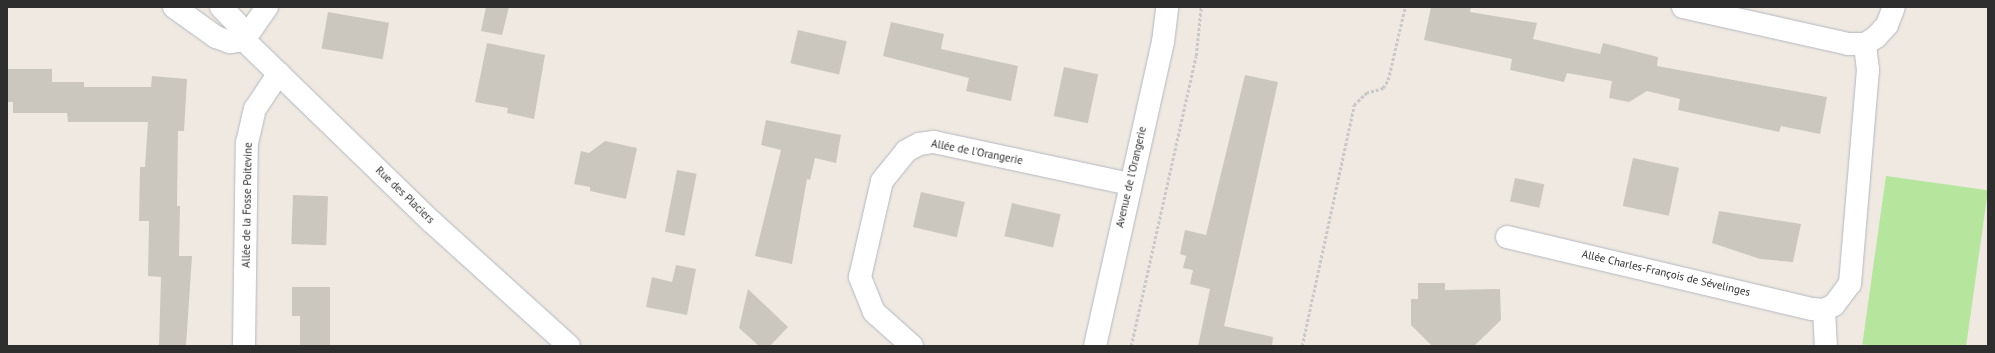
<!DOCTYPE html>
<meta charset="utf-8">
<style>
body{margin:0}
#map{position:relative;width:1995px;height:353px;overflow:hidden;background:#efe9e1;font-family:"PT Sans",sans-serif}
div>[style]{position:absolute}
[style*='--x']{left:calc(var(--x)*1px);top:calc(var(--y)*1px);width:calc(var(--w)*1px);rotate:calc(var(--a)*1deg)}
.green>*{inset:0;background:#b6e59e;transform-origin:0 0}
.building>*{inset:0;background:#cbc7bf;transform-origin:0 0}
.path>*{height:2.5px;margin-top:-1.25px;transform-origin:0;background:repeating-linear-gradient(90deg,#c9c9c9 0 3px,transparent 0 5px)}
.roads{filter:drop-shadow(0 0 1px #b4b7c1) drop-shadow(0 0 1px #b4b7c1)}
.minor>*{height:22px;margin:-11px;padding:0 11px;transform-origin:11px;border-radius:11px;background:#fff}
span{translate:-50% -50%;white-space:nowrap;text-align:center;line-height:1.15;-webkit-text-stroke:3px #fff;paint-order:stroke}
.street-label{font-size:11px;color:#2e2e2e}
.frame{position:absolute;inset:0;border:8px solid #2e2e2e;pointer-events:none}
</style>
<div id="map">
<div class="green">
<i style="left:1886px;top:176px;width:103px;height:170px;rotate:8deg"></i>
</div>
<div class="building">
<i style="clip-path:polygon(486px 7px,509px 7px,502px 35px,481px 31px)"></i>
<i style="clip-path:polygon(1431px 7px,1471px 7px,1470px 12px,1537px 23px,1533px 39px,1600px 54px,1603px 43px,1658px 57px,1657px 66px,1827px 97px,1820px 134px,1781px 126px,1779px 132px,1678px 110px,1680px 99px,1647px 91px,1629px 102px,1609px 98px,1612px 81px,1567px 73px,1564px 82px,1510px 70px,1512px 59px,1424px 40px)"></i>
<i style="left:328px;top:12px;width:62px;height:37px;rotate:10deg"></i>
<i style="clip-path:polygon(891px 22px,944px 34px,941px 49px,1018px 66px,1011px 101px,966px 91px,969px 78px,883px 56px)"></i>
<i style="left:798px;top:30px;width:50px;height:34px;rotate:13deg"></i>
<i style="clip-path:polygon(487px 43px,545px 55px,534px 119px,507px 113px,508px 108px,475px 102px)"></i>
<i style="left:1064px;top:67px;width:35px;height:50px;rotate:12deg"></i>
<i style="clip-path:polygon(7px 69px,52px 69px,52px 82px,84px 82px,84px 87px,151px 87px,152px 76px,187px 79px,184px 131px,178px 131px,177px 206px,180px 206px,179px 256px,192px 256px,186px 346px,159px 346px,161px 277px,148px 276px,149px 221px,139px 221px,140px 167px,145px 167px,148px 122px,68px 122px,67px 113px,13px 113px,13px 102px,7px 102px)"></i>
<i style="clip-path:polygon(1245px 75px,1278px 82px,1224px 326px,1273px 337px,1272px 346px,1198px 346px,1210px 289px,1190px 284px,1193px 270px,1183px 268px,1186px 256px,1180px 254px,1185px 230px,1206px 235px)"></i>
<i style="clip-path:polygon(766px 120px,841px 135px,836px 163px,815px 158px,810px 180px,807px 179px,792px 264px,755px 256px,781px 150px,761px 145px)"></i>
<i style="clip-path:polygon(605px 141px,637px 148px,626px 199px,590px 191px,590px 187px,574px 184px,581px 151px,589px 153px)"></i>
<i style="left:1633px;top:158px;width:47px;height:49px;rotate:12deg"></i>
<i style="left:677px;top:170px;width:20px;height:63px;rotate:11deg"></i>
<i style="left:1515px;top:178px;width:30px;height:24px;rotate:12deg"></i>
<i style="left:921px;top:192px;width:45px;height:36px;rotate:13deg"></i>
<i style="left:293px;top:195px;width:35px;height:49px;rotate:2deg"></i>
<i style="left:1012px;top:203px;width:50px;height:34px;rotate:13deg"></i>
<i style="clip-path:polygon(1719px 211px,1801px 224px,1793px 262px,1760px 259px,1712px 243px)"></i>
<i style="clip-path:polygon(676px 265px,696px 269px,687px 315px,646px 307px,652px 277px,672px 282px)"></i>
<i style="clip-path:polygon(1418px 283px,1445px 283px,1445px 290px,1500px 289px,1501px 320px,1474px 346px,1432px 346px,1411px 325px,1411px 299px,1418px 299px)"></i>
<i style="clip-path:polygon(292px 287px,330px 287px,330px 346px,300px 346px,300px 316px,292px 316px)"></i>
<i style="clip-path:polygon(748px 289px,788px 327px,770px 346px,759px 346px,739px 328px)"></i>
</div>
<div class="path">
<i style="--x:1131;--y:346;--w:297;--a:-77.4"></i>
<i style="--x:1196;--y:56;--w:49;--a:-84.2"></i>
<i style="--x:1302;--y:346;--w:247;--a:-77.8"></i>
<i style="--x:1354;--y:105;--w:17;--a:-45"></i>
<i style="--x:1366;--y:93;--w:18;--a:-16"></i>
<i style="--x:1383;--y:88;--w:9;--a:-58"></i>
<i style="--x:1388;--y:80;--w:75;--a:-76.9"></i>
</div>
<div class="roads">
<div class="minor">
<i style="--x:174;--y:7;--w:52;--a:35.5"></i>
<i style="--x:216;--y:37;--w:15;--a:20"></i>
<i style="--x:230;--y:42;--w:14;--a:-8"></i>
<i style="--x:221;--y:7;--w:28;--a:46"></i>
<i style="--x:240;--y:27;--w:14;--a:73"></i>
<i style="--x:244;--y:40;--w:263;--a:44.1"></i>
<i style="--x:433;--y:223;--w:183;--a:42.1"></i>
<i style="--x:1683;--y:7;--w:169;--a:12.6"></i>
<i style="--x:1848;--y:44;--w:17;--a:0"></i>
<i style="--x:1865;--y:44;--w:13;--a:-32"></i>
<i style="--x:1876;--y:37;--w:16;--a:-47"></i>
<i style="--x:1887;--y:25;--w:19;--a:-69"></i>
<i style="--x:244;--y:40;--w:40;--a:-55.1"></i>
<i style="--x:1507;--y:237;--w:313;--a:13.3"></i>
<i style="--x:1812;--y:309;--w:12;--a:5"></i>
<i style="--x:1824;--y:310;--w:11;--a:-27"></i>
<i style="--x:1834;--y:305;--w:26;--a:-53"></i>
<i style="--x:1850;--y:284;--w:215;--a:-85.2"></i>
<i style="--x:1868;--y:70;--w:26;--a:-97"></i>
<i style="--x:1824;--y:310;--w:36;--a:87"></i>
<i style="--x:244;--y:346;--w:203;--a:-89.2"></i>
<i style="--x:247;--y:143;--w:35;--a:-77"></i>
<i style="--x:255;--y:109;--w:43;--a:-56.3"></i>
<i style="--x:912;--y:346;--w:51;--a:-138.2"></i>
<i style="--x:874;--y:312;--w:38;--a:-112"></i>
<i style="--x:860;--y:277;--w:98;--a:-77.1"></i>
<i style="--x:882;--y:181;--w:38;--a:-51"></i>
<i style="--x:906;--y:151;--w:15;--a:-28"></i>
<i style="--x:919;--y:144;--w:15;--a:-8"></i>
<i style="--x:934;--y:142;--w:200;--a:12.1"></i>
<i style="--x:1095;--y:346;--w:312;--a:-77.4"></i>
<i style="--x:1163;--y:42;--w:35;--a:-83"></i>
</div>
</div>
<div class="street-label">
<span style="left:977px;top:152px;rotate:11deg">Allée de l'Orangerie</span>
<span style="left:1131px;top:177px;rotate:-77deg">Avenue de l'Orangerie</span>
<span style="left:405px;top:195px;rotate:44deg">Rue des Placiers</span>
<span style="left:247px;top:205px;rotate:-89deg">Allée de la Fosse Poitevine</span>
<span style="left:1666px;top:273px;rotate:13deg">Allée Charles-François de Sévelinges</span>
</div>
<div class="frame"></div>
</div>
